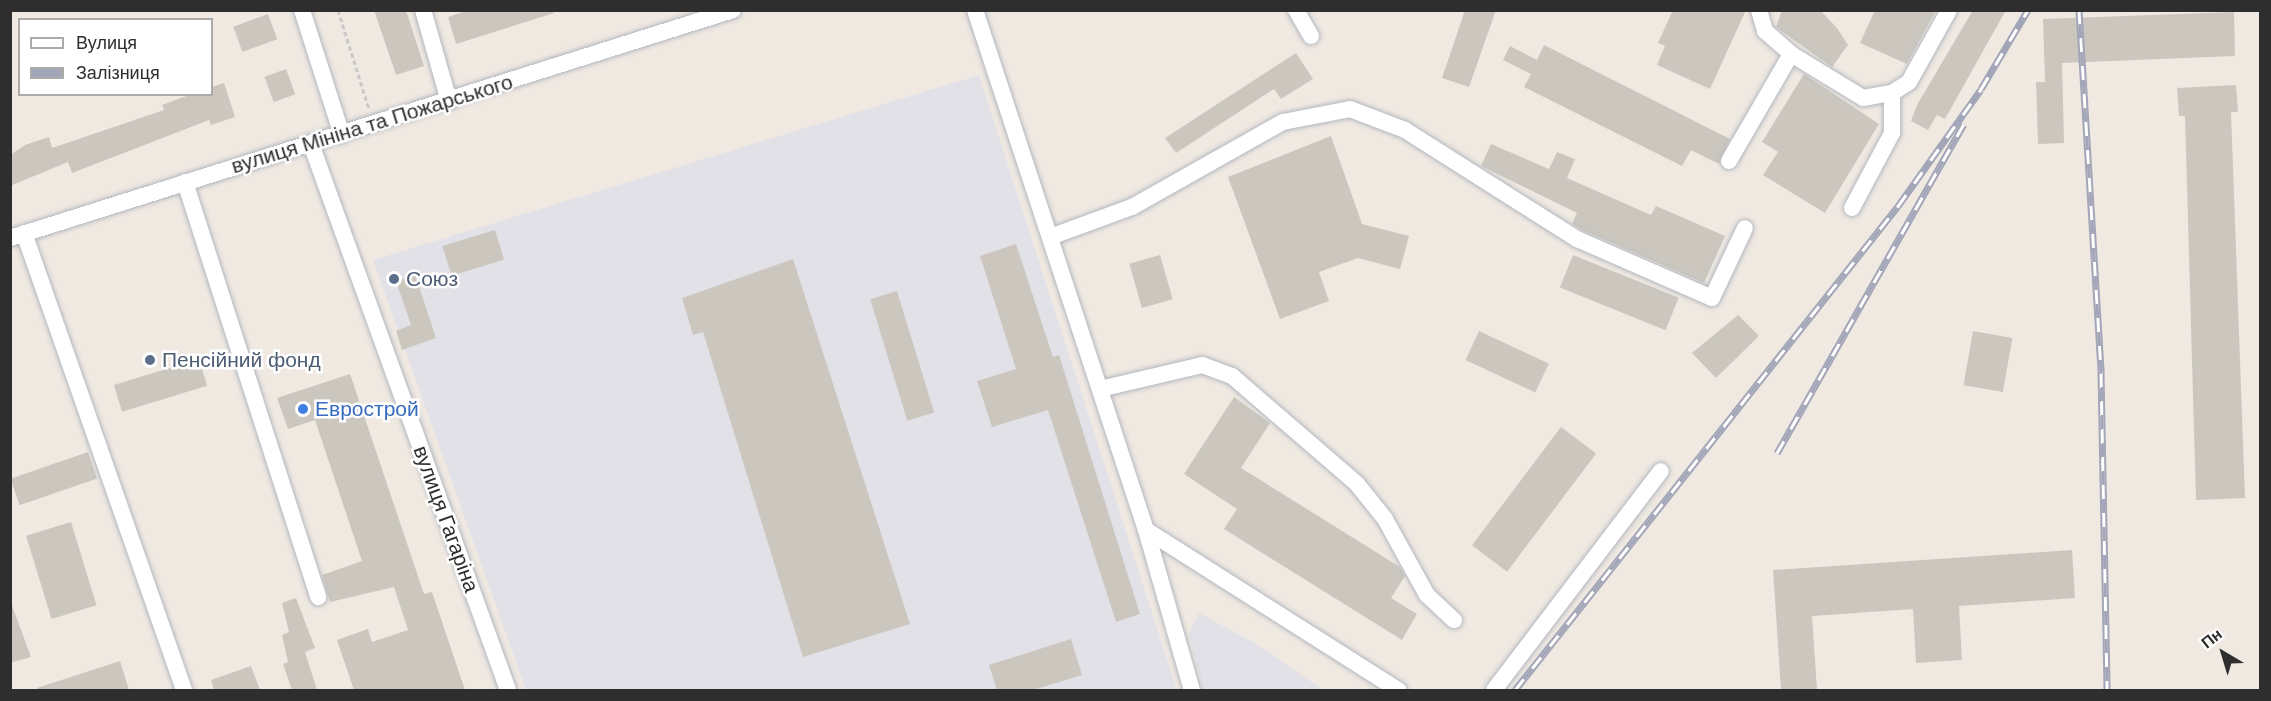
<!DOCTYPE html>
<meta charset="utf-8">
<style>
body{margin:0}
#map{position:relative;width:2271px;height:701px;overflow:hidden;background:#efe9e1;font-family:"DM Sans",sans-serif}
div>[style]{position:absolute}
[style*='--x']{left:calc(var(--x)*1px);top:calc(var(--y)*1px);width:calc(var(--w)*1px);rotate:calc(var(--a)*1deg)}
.industrial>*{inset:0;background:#e3e1e8}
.building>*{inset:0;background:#cbc7bf;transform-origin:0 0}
.path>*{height:3px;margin-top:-1.5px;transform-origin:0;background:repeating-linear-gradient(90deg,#c9c9c9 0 4.5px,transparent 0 7.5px)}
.roads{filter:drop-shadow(0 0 2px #b4b7c1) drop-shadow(0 0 2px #b4b7c1)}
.minor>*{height:16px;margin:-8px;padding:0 8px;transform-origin:8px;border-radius:8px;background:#fff}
.rail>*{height:7px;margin-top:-3.5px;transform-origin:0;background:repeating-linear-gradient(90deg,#fff 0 14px,#a3a6b8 0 28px);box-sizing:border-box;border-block:2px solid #a3a6b8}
.dots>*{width:16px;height:16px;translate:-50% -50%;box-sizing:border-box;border:3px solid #fff;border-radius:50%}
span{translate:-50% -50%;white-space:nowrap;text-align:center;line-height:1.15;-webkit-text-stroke:5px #fff;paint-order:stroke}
.street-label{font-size:21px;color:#2e2e2e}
.service-label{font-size:21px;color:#4e5e75}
.left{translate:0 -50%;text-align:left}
.shop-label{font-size:21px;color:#366cbe}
.frame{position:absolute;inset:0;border:12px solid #2e2e2e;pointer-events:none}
.legend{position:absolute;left:18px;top:18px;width:195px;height:78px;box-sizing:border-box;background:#fff;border:2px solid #ababab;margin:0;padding:8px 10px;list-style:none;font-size:18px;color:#2e2e2e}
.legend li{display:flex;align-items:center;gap:12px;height:30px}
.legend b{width:30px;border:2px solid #ababab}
.north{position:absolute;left:2193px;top:623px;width:60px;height:60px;-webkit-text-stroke:4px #fff;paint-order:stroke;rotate:322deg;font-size:16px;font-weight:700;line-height:24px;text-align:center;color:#2e2e2e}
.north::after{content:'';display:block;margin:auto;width:21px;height:27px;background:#2e2e2e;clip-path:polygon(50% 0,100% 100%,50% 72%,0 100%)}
</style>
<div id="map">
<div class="industrial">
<i style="clip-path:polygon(979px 75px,1177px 690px,526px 690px,373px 260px)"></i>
<i style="clip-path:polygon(1199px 613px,1258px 645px,1323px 690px,1203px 690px,1189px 633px)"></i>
</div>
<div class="building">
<i style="clip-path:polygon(374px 10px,406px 10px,424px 66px,396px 75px)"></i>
<i style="clip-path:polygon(469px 10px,554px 10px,554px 13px,456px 44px,448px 17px)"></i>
<i style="clip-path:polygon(1465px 10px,1496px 10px,1469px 87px,1442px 78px)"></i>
<i style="clip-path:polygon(1673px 10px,1746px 10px,1710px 89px,1657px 65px,1665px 46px,1658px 43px)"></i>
<i style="clip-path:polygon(1782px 10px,1820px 10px,1837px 28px,1848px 45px,1832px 67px,1776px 27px)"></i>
<i style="clip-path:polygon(1875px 10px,1936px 10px,1907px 64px,1860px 43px)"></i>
<i style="clip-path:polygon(1973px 10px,2006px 10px,1945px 119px,1937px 115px,1928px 130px,1911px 121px,1917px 105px)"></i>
<i style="clip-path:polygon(2234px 12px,2235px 56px,2062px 63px,2064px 143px,2038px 144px,2036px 82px,2045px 82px,2043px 19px)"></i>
<i style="left:268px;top:14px;width:27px;height:37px;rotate:70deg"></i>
<i style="clip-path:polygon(1544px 45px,1730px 139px,1719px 164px,1691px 150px,1682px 166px,1524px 87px,1531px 74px,1503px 60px,1510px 46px,1537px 60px)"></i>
<i style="clip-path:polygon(1296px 53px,1313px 79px,1281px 99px,1274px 89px,1176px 153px,1165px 138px)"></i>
<i style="left:286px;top:69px;width:27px;height:23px;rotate:70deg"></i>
<i style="clip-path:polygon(1804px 74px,1879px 124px,1825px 213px,1763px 175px,1778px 152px,1762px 142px)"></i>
<i style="clip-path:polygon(224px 83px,235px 117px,211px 125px,209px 120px,72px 173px,68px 162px,10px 186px,10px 155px,25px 145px,49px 137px,52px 148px,164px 110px,162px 105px,192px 94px,212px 94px,212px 87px)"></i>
<i style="clip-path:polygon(2236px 85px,2238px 112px,2231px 112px,2245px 498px,2196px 500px,2185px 116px,2179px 116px,2177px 88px)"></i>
<i style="clip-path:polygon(1331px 136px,1362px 224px,1409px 236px,1400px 269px,1358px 258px,1319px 272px,1329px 301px,1280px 319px,1228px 177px)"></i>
<i style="clip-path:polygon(1491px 144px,1549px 169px,1557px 152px,1575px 159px,1567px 178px,1651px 215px,1656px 206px,1725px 236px,1704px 283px,1582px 230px,1572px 224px,1577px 213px,1481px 166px)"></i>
<i style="left:495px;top:230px;width:31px;height:55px;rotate:73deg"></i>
<i style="clip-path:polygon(1016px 244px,1053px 357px,1059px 355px,1140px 614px,1116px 622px,1048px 410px,992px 427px,977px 381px,1016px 369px,980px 256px)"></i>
<i style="left:1160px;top:255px;width:46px;height:32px;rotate:74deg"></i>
<i style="left:1573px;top:255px;width:114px;height:35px;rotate:22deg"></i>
<i style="clip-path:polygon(793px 259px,910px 624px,803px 657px,703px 332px,693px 335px,682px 298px)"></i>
<i style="clip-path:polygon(415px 274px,436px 338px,402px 350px,396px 331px,411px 325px,396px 281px)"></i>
<i style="left:897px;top:291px;width:127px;height:28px;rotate:73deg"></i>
<i style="clip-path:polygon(1738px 315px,1759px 336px,1716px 378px,1692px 353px)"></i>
<i style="left:1479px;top:331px;width:77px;height:32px;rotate:25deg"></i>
<i style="left:1973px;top:331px;width:40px;height:55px;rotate:10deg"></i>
<i style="left:199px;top:359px;width:28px;height:89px;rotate:73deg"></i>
<i style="clip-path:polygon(350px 374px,424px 594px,432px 592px,465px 690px,354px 690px,337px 640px,368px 629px,372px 642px,408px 630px,394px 587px,330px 602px,322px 575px,362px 561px,315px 420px,288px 429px,277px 398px)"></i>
<i style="clip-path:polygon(1234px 397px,1270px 423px,1241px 468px,1400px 567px,1405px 576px,1391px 598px,1417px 614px,1402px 640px,1224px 529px,1237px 509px,1184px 474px)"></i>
<i style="left:1561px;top:427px;width:44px;height:148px;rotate:37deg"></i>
<i style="left:88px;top:452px;width:28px;height:82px;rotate:71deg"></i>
<i style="left:71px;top:522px;width:87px;height:47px;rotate:73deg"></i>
<i style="clip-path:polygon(2072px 550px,2075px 598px,1959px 606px,1962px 660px,1916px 663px,1913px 609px,1812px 616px,1817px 690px,1781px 690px,1773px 570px)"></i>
<i style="clip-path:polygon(296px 598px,315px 648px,305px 652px,317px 690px,292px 690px,283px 664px,288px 662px,282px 635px,289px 632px,282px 603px)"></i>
<i style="clip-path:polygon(10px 600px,31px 657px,10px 663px)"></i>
<i style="clip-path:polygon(1071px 639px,1082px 675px,1033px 690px,997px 690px,989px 665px)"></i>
<i style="clip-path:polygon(120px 661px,129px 690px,37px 690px,37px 688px)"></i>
<i style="clip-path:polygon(251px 666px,260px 690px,214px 690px,211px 680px)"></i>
</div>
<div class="path">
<i style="--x:338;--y:10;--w:104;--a:72.6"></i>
</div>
<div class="roads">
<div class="minor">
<i style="--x:302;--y:10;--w:131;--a:72.3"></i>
<i style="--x:423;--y:10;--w:95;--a:74.1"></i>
<i style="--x:975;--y:10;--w:547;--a:71.8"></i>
<i style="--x:1146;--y:530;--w:166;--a:74"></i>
<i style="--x:1296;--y:10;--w:30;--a:60"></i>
<i style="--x:1759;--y:10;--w:22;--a:74"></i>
<i style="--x:1765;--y:31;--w:35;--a:41"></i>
<i style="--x:1791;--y:54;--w:84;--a:31.4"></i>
<i style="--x:1863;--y:98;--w:29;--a:-10"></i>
<i style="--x:1892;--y:93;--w:20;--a:-33"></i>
<i style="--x:1909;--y:82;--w:82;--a:-60.9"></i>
<i style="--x:311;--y:144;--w:580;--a:70.16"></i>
<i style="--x:1729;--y:161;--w:124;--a:-59.9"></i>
<i style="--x:185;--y:182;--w:436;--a:72.2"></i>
<i style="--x:1852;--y:208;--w:85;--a:-61.9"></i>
<i style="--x:1892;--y:133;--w:40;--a:-90"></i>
<i style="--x:24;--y:233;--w:484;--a:70.7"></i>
<i style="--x:1050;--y:237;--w:87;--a:-20.1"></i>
<i style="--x:1132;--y:207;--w:173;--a:-29.4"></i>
<i style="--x:1283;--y:122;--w:68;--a:-11"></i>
<i style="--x:1350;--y:109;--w:59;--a:20.9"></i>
<i style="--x:1405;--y:130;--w:204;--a:32.4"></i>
<i style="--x:1577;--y:239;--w:147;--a:23.6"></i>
<i style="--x:1712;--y:298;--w:77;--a:-64.8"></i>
<i style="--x:10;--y:238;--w:758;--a:-17.5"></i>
<i style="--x:1100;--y:389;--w:105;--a:-13.2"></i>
<i style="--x:1202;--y:365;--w:32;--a:20"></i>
<i style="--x:1232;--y:376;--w:165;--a:40.8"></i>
<i style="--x:1357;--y:484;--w:45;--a:51.3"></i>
<i style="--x:1385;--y:519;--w:87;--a:61.1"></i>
<i style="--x:1427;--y:595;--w:37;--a:43"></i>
<i style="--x:1146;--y:530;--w:299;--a:32.4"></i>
<i style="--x:1494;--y:690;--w:275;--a:-52.7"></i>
</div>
</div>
<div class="rail">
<i style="--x:2079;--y:10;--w:364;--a:86.5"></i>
<i style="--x:2101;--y:373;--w:317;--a:88.9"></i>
<i style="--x:1777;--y:453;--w:378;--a:-60.4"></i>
<i style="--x:1515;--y:690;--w:617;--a:-51.64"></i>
<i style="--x:1898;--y:206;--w:143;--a:-54.6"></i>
<i style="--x:1981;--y:89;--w:92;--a:-59.3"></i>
</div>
<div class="dots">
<i style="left:394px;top:279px;background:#5c6f8a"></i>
<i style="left:150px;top:360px;background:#5c6f8a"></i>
<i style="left:303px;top:409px;background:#3f7fe0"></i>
</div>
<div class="street-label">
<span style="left:372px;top:124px;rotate:-17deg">вулиця Мініна та Пожарського</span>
<span style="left:446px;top:519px;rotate:70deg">вулиця Гагаріна</span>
</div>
<div class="service-label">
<span class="left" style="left:406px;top:279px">Союз</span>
<span class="left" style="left:162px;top:360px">Пенсійний фонд</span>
</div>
<div class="shop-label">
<span class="left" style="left:315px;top:409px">Еврострой</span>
</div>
<div class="frame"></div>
<ul class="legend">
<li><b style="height:8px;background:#fff"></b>Вулиця</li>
<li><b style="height:8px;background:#a3a6b8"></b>Залізниця</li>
</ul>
<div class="north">Пн</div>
</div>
